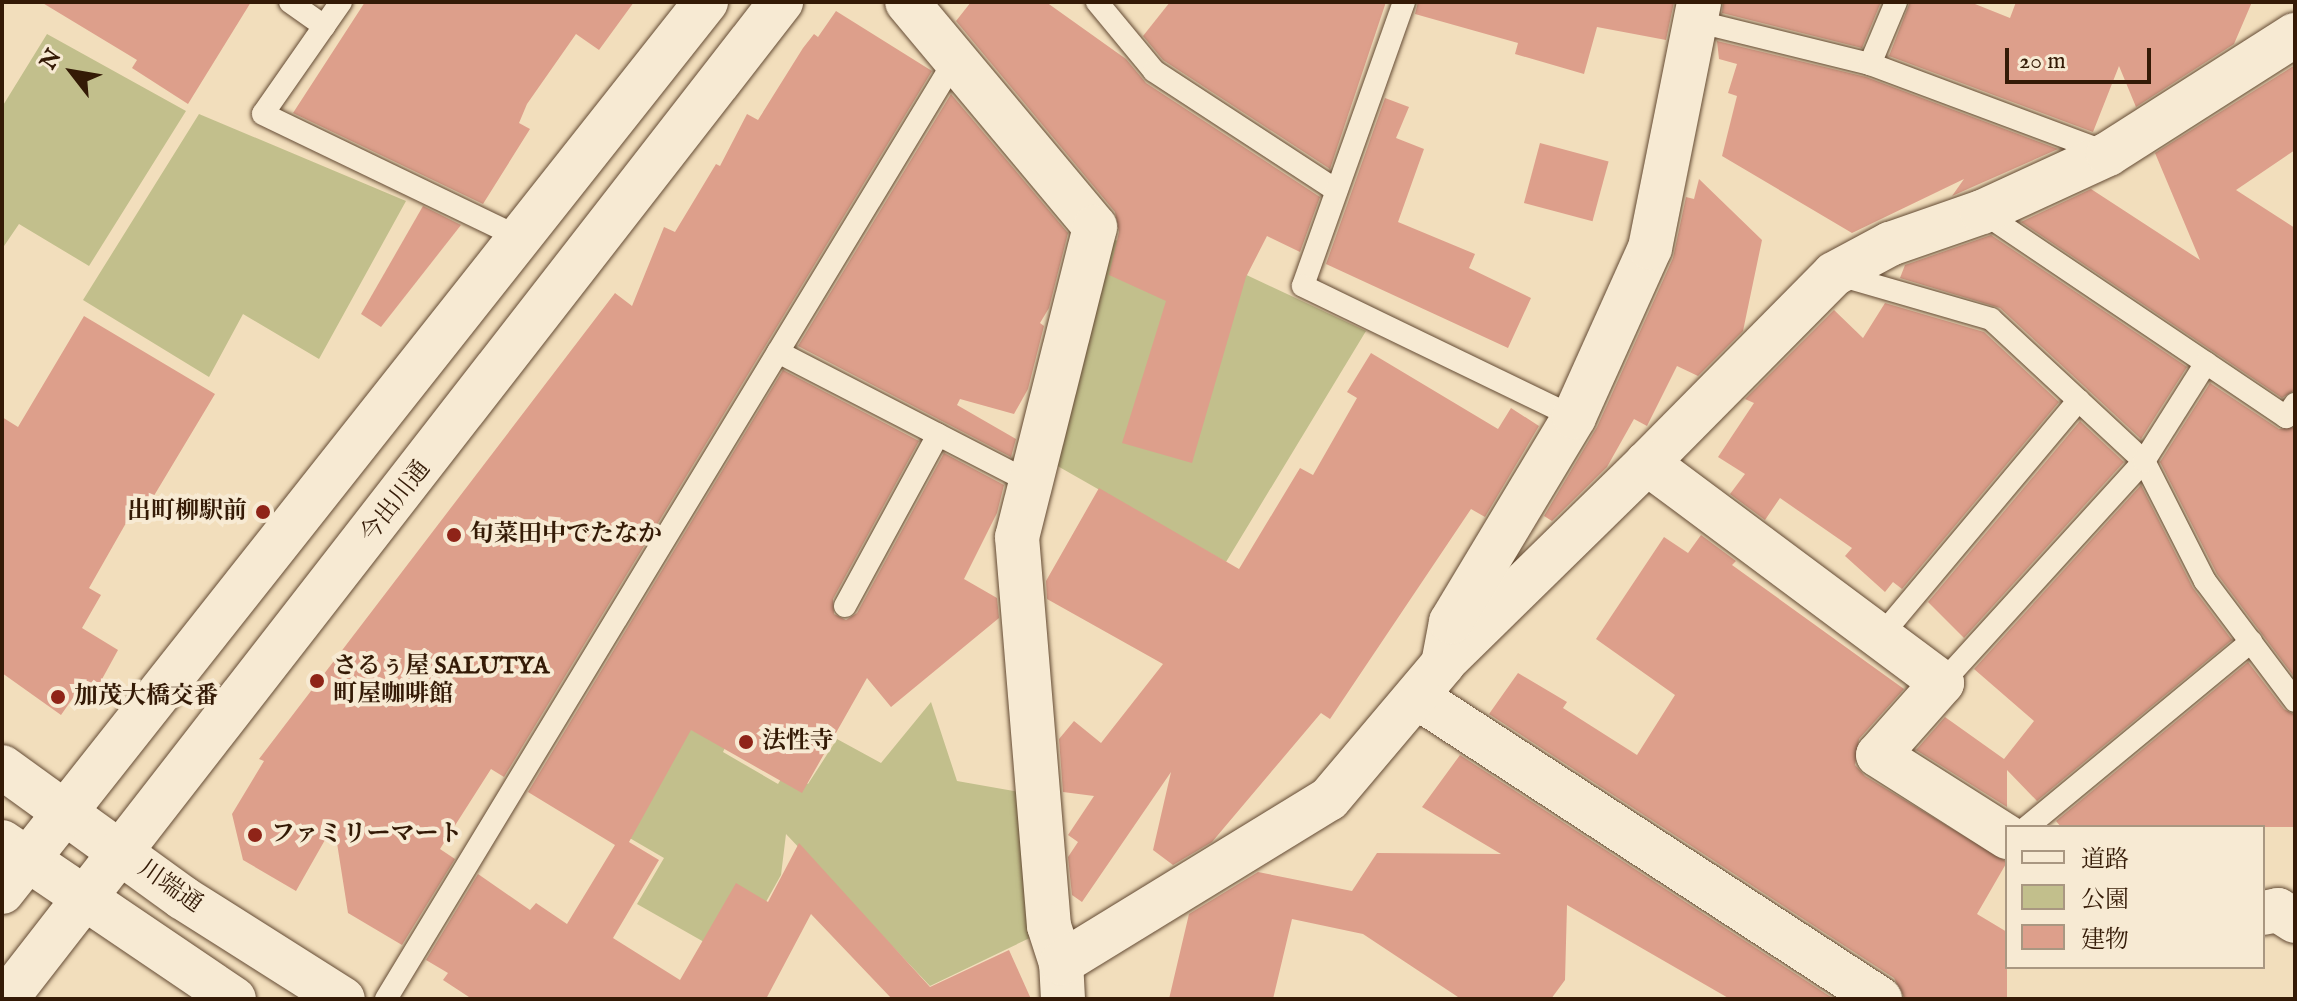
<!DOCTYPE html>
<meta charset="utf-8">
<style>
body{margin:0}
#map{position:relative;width:2297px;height:1001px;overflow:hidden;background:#f2debc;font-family:"IM FELL English","Noto Serif JP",serif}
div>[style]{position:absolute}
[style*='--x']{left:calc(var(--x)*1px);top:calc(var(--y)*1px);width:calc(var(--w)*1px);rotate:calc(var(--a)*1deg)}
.green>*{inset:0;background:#c2bf8c}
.building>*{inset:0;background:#dd9f8b;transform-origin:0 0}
.roads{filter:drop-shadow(0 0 2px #644b34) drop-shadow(0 0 2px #644b34)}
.lane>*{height:22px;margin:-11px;padding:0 11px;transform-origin:11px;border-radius:11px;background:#f7ead3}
.street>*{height:44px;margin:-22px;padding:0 22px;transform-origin:22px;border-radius:22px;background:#f7ead3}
.secondary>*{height:44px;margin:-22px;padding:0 22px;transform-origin:22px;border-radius:22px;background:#f7ead3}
.dots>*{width:22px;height:22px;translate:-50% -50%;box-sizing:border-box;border:4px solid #f7ead3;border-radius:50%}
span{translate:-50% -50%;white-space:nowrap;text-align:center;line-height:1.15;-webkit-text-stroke:8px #f7ead3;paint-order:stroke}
.street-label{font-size:24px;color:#341a06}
.poi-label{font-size:24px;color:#341a06;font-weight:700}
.right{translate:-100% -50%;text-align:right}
.left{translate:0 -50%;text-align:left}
.frame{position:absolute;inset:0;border:4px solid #341a06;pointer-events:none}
.legend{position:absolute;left:2005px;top:825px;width:260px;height:144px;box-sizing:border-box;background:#f7ead3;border:2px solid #a99781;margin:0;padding:10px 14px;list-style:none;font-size:24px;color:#341a06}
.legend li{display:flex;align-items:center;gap:16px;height:40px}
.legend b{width:40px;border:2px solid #a99781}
.north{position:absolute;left:32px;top:32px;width:80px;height:80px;-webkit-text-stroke:6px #f7ead3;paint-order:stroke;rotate:301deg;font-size:22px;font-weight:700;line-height:32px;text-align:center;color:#341a06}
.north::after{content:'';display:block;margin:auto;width:28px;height:36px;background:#341a06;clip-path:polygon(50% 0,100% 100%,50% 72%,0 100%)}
.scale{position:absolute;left:2005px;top:48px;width:146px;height:36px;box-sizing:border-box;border:4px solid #341a06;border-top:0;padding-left:10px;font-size:24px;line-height:28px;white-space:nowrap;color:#341a06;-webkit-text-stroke:6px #f7ead3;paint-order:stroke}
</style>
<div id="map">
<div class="green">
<i style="clip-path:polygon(47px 34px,186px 111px,89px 266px,19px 224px,2px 249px,2px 107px)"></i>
<i style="clip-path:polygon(199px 114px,406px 201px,319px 359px,243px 314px,209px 377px,83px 300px)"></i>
<i style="clip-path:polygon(1098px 234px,1162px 256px,1170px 239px,1366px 331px,1226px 562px,1040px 456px)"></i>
<i style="clip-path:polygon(699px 686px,729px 739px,723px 752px,778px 784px,786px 771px,808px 784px,837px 739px,881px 763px,931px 702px,957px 781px,1020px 792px,1036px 935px,930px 986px,786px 834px,781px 875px,734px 959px,637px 904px,664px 858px,621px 833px)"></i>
</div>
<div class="building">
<i style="clip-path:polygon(41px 2px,251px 2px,188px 104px,132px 68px,137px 60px)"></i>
<i style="clip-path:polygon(365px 2px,634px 2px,599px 50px,576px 34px,527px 104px,519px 123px,530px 129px,483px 204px,293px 113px)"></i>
<i style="clip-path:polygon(971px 2px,1046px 2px,1126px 59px,1146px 83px,1320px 197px,1300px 252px,1267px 236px,1246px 277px,1192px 463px,1122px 443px,1166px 301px,1109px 275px,1119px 232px,1115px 212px,956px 21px)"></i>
<i style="clip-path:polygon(1170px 2px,1386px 2px,1330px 169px,1163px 60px,1143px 36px)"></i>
<i style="clip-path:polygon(1418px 2px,1674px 2px,1666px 40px,1597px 27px,1584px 74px,1515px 54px,1518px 43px,1415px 14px)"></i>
<i style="clip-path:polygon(1723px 2px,1881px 2px,1862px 48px,1722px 13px)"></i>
<i style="clip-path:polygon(1910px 2px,1970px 2px,2010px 18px,2016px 2px,2252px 2px,2234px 44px,2136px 107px,2119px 66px,2093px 132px,1889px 56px)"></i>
<i style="clip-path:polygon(836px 11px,932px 71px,504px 777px,491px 769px,440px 849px,455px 859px,402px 945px,348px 913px,334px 824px,296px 891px,243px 860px,232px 814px,264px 761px,259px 759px,615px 293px,632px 306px,664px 227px,675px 232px,716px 164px,720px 166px,747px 114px,758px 120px,803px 48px,814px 34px,818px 37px)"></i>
<i style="clip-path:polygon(1717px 41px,1866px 77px,2058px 149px,1952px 196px,1964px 179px,1852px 233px,1722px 156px,1737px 96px,1728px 93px,1737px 64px,1719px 59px)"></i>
<i style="clip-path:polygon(2295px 65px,2295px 150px,2236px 190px,2295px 228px,2295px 390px,2282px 398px,2021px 222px,2091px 189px,2200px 260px,2155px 153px)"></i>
<i style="clip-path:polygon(951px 94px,1068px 233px,1049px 308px,1040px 323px,1044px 326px,1028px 389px,1014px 414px,960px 399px,957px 405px,1016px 439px,1011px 457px,798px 346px)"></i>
<i style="clip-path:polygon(1385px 98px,1409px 107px,1396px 138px,1424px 149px,1398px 222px,1475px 254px,1469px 268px,1531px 298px,1508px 348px,1326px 264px)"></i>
<i style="left:1540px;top:143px;width:71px;height:62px;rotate:15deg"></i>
<i style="clip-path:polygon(1699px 179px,1762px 240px,1743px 331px,1698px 376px,1677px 366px,1647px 426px,1634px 419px,1607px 467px,1552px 521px,1544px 516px,1597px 427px,1673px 258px,1686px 197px,1694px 199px)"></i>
<i style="clip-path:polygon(423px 206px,461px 225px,381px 327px,361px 314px)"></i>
<i style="clip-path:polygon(1991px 235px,2187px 367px,2141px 439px,2000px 308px,1900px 278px,1905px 265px)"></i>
<i style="clip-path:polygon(1885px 303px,1984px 332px,2059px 402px,1902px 589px,1893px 582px,1885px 592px,1845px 556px,1852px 548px,1780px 498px,1765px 520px,1730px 494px,1745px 474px,1718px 457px,1754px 403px,1745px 399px,1834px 310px,1863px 338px)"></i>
<i style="clip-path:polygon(84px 316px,215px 394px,143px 514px,134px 509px,89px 588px,101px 595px,82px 628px,118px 650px,96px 690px,84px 682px,61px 715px,2px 673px,2px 417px,18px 427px)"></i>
<i style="clip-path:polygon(1371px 353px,1498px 429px,1511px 408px,1539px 426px,1485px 517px,1471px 509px,1330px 719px,1321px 713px,1212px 842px,1173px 865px,1153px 850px,1171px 772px,1082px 902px,1072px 895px,1068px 857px,1078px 842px,1068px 835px,1094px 796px,1063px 792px,1059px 739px,1074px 721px,1101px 743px,1163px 664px,1047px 599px,1046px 581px,1099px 488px,1239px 569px,1300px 468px,1313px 475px,1357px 398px,1347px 392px)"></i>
<i style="clip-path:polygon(783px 370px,919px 441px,833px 599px,834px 614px,846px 620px,857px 613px,944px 453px,1004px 485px,997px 513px,964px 579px,997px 598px,999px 618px,891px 707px,867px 678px,802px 793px,691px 730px,629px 842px,659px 860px,613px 938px,680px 980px,736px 883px,768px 902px,799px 843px,930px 987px,1009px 950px,1031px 999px,892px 999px,811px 914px,766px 999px,472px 999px,443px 980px,448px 973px,426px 960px,478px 874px,530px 910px,536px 903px,567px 924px,615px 845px,528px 792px)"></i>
<i style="clip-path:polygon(2210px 383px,2279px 429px,2295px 427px,2295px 678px,2217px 574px,2160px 462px)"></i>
<i style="clip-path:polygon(2080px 421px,2124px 462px,1964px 638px,1928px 602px)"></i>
<i style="clip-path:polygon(2141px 485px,2193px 588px,2232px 640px,2037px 801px,2007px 770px,2007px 807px,1916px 750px,1945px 717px,2004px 759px,2034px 721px,1974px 669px)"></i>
<i style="clip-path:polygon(1701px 535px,1736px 561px,1732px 565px,1904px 689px,1859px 739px,1855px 765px,1865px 776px,2007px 862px,1977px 914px,2007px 932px,2007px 999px,1905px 999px,1894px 978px,1489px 714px,1518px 673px,1567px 702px,1563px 708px,1637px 755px,1675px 695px,1596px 639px,1664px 537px,1688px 553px)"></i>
<i style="clip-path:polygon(2248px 662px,2284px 709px,2295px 715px,2295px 827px,2061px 827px,2056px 821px)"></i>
<i style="clip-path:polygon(1460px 755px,1834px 999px,1730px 999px,1567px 905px,1565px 980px,1551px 999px,1461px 999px,1363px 934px,1292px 919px,1273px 999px,1169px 999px,1189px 914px,1258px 872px,1352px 891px,1377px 853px,1501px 854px,1422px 807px)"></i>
</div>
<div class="roads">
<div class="lane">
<i style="--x:290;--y:2;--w:42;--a:35.2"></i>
<i style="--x:341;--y:2;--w:136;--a:124.9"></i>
<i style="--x:263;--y:114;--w:286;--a:25.7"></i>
<i style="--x:1097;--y:2;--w:89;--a:50.4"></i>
<i style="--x:1154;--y:71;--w:215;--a:33.2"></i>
<i style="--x:1404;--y:2;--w:301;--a:109.6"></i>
<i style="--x:1303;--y:286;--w:301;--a:25.8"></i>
<i style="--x:1695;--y:21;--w:180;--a:13.8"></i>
<i style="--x:1870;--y:64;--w:251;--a:20.5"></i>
<i style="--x:1870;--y:64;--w:67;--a:-67.2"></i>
<i style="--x:1982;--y:212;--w:367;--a:34"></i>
<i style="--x:2286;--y:417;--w:16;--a:-55"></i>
<i style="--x:1839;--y:275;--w:158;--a:16.1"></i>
<i style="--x:1991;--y:319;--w:209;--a:42.9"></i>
<i style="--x:2144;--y:461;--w:135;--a:63.1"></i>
<i style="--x:2205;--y:581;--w:150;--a:53.1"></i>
<i style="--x:778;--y:352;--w:281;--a:27.3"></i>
<i style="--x:845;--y:606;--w:195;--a:-61.5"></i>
<i style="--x:1880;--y:637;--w:309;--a:-50"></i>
<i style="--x:1942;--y:683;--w:300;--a:-47.7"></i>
<i style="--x:2144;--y:461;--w:116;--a:-57.7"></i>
<i style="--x:2027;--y:827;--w:291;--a:-39.6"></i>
<i style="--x:386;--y:999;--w:1098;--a:-58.79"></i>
</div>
<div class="street">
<i style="--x:907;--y:2;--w:293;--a:50.1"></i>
<i style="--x:1095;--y:227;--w:320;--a:104.1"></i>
<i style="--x:1017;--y:537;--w:390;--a:85.3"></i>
<i style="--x:1049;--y:926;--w:39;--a:72"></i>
<i style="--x:1647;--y:463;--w:266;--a:-45.3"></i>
<i style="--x:1834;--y:274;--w:64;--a:-28.2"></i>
<i style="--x:1890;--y:244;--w:97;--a:-19.2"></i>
<i style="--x:1982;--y:212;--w:139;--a:-24.7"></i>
<i style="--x:2108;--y:154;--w:222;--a:-32.5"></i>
<i style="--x:1446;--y:660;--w:281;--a:-44.4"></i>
<i style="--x:1647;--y:463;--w:368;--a:36.7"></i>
<i style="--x:1942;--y:683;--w:96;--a:131.6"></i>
<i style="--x:1878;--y:755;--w:153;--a:32.4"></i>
<i style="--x:1417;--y:697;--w:553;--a:33.12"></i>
<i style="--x:2263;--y:913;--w:15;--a:-11"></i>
<i style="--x:2278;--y:910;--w:20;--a:33"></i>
<i style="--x:1063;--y:999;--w:36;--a:-93"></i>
<i style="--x:1061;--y:963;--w:314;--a:-31.5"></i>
<i style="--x:1329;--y:799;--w:177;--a:-49.8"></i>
<i style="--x:1443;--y:664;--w:43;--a:-79.2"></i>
<i style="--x:1451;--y:622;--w:239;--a:-59"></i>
<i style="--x:1574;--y:417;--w:185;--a:-65.8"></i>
<i style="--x:1650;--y:248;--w:251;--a:-78.7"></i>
</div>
<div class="secondary">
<i style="--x:2;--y:767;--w:223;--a:35.9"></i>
<i style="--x:183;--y:898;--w:189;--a:32.3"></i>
<i style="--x:2;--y:842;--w:280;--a:34.1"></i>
<i style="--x:2;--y:892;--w:1135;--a:-51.66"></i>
<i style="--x:6;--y:999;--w:1263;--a:-52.14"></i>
</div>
</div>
<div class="dots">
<i style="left:263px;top:512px;background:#8f2418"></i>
<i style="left:454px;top:535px;background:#8f2418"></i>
<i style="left:317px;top:681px;background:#8f2418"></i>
<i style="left:58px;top:697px;background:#8f2418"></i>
<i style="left:746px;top:742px;background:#8f2418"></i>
<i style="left:255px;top:835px;background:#8f2418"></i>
</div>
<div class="street-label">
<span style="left:396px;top:502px;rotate:-52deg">今出川通</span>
<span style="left:170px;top:887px;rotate:35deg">川端通</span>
</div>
<div class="poi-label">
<span class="right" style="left:247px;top:512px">出町柳駅前</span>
<span class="left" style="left:470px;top:535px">旬菜田中でたなか</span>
<span class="left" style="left:333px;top:681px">さるぅ屋 SALUTYA<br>町屋咖啡館</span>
<span class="left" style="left:74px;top:697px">加茂大橋交番</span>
<span class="left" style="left:762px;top:742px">法性寺</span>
<span class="left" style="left:271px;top:835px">ファミリーマート</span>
</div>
<div class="frame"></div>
<ul class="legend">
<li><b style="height:10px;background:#f7ead3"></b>道路</li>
<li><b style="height:22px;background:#c2bf8c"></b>公園</li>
<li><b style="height:22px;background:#dd9f8b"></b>建物</li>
</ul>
<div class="north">N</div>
<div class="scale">20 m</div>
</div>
